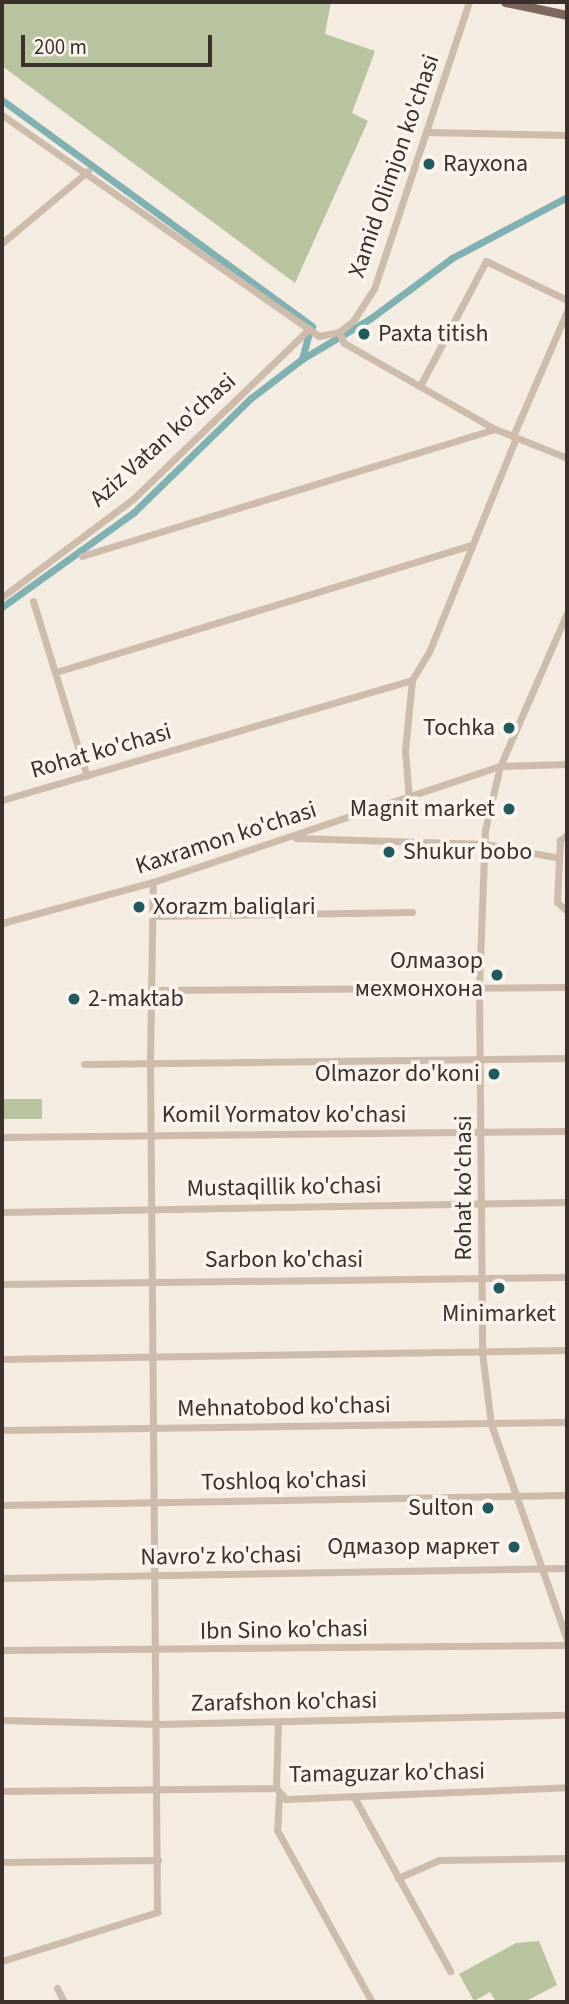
<!DOCTYPE html>
<meta charset="utf-8">
<style>
body{margin:0}
#map{position:relative;width:569px;height:2004px;overflow:hidden;background:#f4ebe1;font-family:"Source Sans 3",sans-serif}
div>[style]{position:absolute}
[style*='--x']{left:calc(var(--x)*1px);top:calc(var(--y)*1px);width:calc(var(--w)*1px);rotate:calc(var(--a)*1deg)}
.green>*{inset:0;background:#b8c4a0;transform-origin:0 0}
.canal>*{height:7px;margin:-3.5px;padding:0 3.5px;transform-origin:3.5px;border-radius:3.5px;background:#7fb0b2}
.minor>*{height:7px;margin:-3.5px;padding:0 3.5px;transform-origin:3.5px;border-radius:3.5px;background:#cdbbac}
.major>*{height:9px;margin:-4.5px;padding:0 4.5px;transform-origin:4.5px;border-radius:4.5px;background:#7d675c}
.dots>*{width:19px;height:19px;translate:-50% -50%;box-sizing:border-box;border:4px solid #fbf5ee;border-radius:50%}
span{translate:-50% -50%;white-space:nowrap;text-align:center;line-height:1.15;-webkit-text-stroke:7px #fbf5ee;paint-order:stroke}
.poi-label{font-size:24px;color:#3b302b}
.left{translate:0 -50%;text-align:left}
.right{translate:-100% -50%;text-align:right}
.street-label{font-size:24px;color:#3b302b}
.frame{position:absolute;inset:0;border:4px solid #3b302b;pointer-events:none}
.scale{position:absolute;left:21px;top:35px;width:191px;height:32px;box-sizing:border-box;border:4px solid #3b302b;border-top:0;padding-left:9px;font-size:21px;line-height:24px;white-space:nowrap;color:#3b302b;-webkit-text-stroke:5px #fbf5ee;paint-order:stroke}
</style>
<div id="map">
<div class="green">
<i style="clip-path:polygon(2px 2px,331px 2px,325px 34px,375px 51px,352px 113px,368px 121px,295px 283px,2px 66px)"></i>
<i style="left:42px;top:1099px;width:20px;height:40px;rotate:90deg"></i>
<i style="clip-path:polygon(539px 1941px,557px 1985px,524px 2002px,496px 2002px,490px 1992px,474px 2001px,459px 1974px,516px 1943px)"></i>
</div>
<div class="canal">
<i style="--x:2;--y:100;--w:384;--a:36.1"></i>
<i style="--x:302;--y:359;--w:28;--a:-75"></i>
<i style="--x:2;--y:607;--w:163;--a:-35.7"></i>
<i style="--x:134;--y:512;--w:163;--a:-44.3"></i>
<i style="--x:251;--y:398;--w:64;--a:-37.4"></i>
<i style="--x:302;--y:359;--w:80;--a:-30.7"></i>
<i style="--x:371;--y:318;--w:101;--a:-36.5"></i>
<i style="--x:452;--y:258;--w:130;--a:-27.9"></i>
</div>
<div class="minor">
<i style="--x:2;--y:115;--w:386;--a:34.9"></i>
<i style="--x:319;--y:336;--w:20;--a:-11"></i>
<i style="--x:339;--y:332;--w:18;--a:-38"></i>
<i style="--x:353;--y:321;--w:38;--a:-57"></i>
<i style="--x:374;--y:289;--w:302;--a:-71.7"></i>
<i style="--x:426;--y:132;--w:141;--a:1.2"></i>
<i style="--x:2;--y:243;--w:112;--a:-39.9"></i>
<i style="--x:339;--y:332;--w:12;--a:66"></i>
<i style="--x:344;--y:343;--w:174;--a:29.7"></i>
<i style="--x:495;--y:429;--w:78;--a:21.9"></i>
<i style="--x:420;--y:386;--w:141;--a:-62.2"></i>
<i style="--x:486;--y:261;--w:90;--a:25.7"></i>
<i style="--x:513;--y:436;--w:136;--a:-66.6"></i>
<i style="--x:82;--y:556;--w:432;--a:-17.1"></i>
<i style="--x:2;--y:597;--w:164;--a:-36.8"></i>
<i style="--x:133;--y:499;--w:245;--a:-44"></i>
<i style="--x:33;--y:601;--w:183;--a:72.9"></i>
<i style="--x:567;--y:613;--w:167;--a:113.6"></i>
<i style="--x:500;--y:766;--w:66;--a:103.2"></i>
<i style="--x:485;--y:830;--w:157;--a:92.2"></i>
<i style="--x:479;--y:987;--w:365;--a:89.5"></i>
<i style="--x:482;--y:1352;--w:73;--a:82.9"></i>
<i style="--x:491;--y:1424;--w:229;--a:70.6"></i>
<i style="--x:56;--y:672;--w:432;--a:-17"></i>
<i style="--x:409;--y:799;--w:49;--a:-94.7"></i>
<i style="--x:405;--y:750;--w:70;--a:-84.3"></i>
<i style="--x:412;--y:680;--w:33;--a:-59"></i>
<i style="--x:429;--y:652;--w:231;--a:-67.9"></i>
<i style="--x:2;--y:800;--w:427;--a:-16.3"></i>
<i style="--x:567;--y:835;--w:9;--a:144"></i>
<i style="--x:560;--y:840;--w:62;--a:92.8"></i>
<i style="--x:557;--y:902;--w:13;--a:42"></i>
<i style="--x:296;--y:838;--w:189;--a:1.8"></i>
<i style="--x:485;--y:844;--w:75;--a:10.7"></i>
<i style="--x:153;--y:916;--w:259;--a:-0.9"></i>
<i style="--x:2;--y:923;--w:156;--a:-15.2"></i>
<i style="--x:153;--y:882;--w:366;--a:-18.5"></i>
<i style="--x:500;--y:766;--w:67;--a:-1.7"></i>
<i style="--x:153;--y:990;--w:414;--a:-0.4"></i>
<i style="--x:84;--y:1064;--w:483;--a:-0.7"></i>
<i style="--x:2;--y:1137;--w:565;--a:-0.61"></i>
<i style="--x:2;--y:1212;--w:565;--a:-1.01"></i>
<i style="--x:2;--y:1284;--w:565;--a:-0.71"></i>
<i style="--x:2;--y:1359;--w:565;--a:-0.91"></i>
<i style="--x:2;--y:1430;--w:565;--a:-0.81"></i>
<i style="--x:2;--y:1505;--w:565;--a:-1.01"></i>
<i style="--x:2;--y:1578;--w:565;--a:-1.01"></i>
<i style="--x:2;--y:1650;--w:565;--a:-0.51"></i>
<i style="--x:2;--y:1720;--w:156;--a:1.5"></i>
<i style="--x:158;--y:1724;--w:409;--a:-1.3"></i>
<i style="--x:276;--y:1788;--w:66;--a:-88.3"></i>
<i style="--x:2;--y:1791;--w:274;--a:-0.6"></i>
<i style="--x:276;--y:1788;--w:15;--a:48"></i>
<i style="--x:286;--y:1799;--w:281;--a:-2.4"></i>
<i style="--x:279;--y:1796;--w:34;--a:93"></i>
<i style="--x:277;--y:1830;--w:196;--a:61.1"></i>
<i style="--x:354;--y:1797;--w:199;--a:61.1"></i>
<i style="--x:2;--y:1862;--w:156;--a:-0.7"></i>
<i style="--x:398;--y:1878;--w:45;--a:-23.7"></i>
<i style="--x:439;--y:1860;--w:128;--a:-0.9"></i>
<i style="--x:2;--y:1961;--w:163;--a:-17.5"></i>
<i style="--x:157;--y:1912;--w:849;--a:-90.47"></i>
<i style="--x:150;--y:1063;--w:181;--a:-89.1"></i>
<i style="--x:57;--y:1988;--w:16;--a:63"></i>
</div>
<div class="major">
<i style="--x:505;--y:2;--w:63;--a:11.8"></i>
</div>
<div class="dots">
<i style="left:429px;top:164px;background:#1f5a5e"></i>
<i style="left:364px;top:334px;background:#1f5a5e"></i>
<i style="left:509px;top:728px;background:#1f5a5e"></i>
<i style="left:509px;top:809px;background:#1f5a5e"></i>
<i style="left:389px;top:852px;background:#1f5a5e"></i>
<i style="left:139px;top:907px;background:#1f5a5e"></i>
<i style="left:497px;top:975px;background:#1f5a5e"></i>
<i style="left:74px;top:999px;background:#1f5a5e"></i>
<i style="left:494px;top:1074px;background:#1f5a5e"></i>
<i style="left:499px;top:1288px;background:#1f5a5e"></i>
<i style="left:488px;top:1508px;background:#1f5a5e"></i>
<i style="left:514px;top:1547px;background:#1f5a5e"></i>
</div>
<div class="poi-label">
<span class="left" style="left:443px;top:164px">Rayxona</span>
<span class="left" style="left:378px;top:334px">Paxta titish</span>
<span class="right" style="left:495px;top:728px">Tochka</span>
<span class="right" style="left:495px;top:809px">Magnit market</span>
<span class="left" style="left:403px;top:852px">Shukur bobo</span>
<span class="left" style="left:153px;top:907px">Xorazm baliqlari</span>
<span class="right" style="left:483px;top:975px">Олмазор<br>мехмонхона</span>
<span class="left" style="left:88px;top:999px">2-maktab</span>
<span class="right" style="left:480px;top:1074px">Olmazor do'koni</span>
<span style="left:499px;top:1314px">Minimarket</span>
<span class="right" style="left:474px;top:1508px">Sulton</span>
<span class="right" style="left:500px;top:1547px">Одмазор маркет</span>
</div>
<div class="street-label">
<span style="left:394px;top:166px;rotate:-71deg">Xamid Olimjon ko'chasi</span>
<span style="left:163px;top:440px;rotate:-42deg">Aziz Vatan ko'chasi</span>
<span style="left:101px;top:751px;rotate:-16deg">Rohat ko'chasi</span>
<span style="left:226px;top:838px;rotate:-18deg">Kaxramon ko'chasi</span>
<span style="left:284px;top:1115px">Komil Yormatov ko'chasi</span>
<span style="left:284px;top:1187px;rotate:-1deg">Mustaqillik ko'chasi</span>
<span style="left:464px;top:1188px;rotate:-90deg">Rohat ko'chasi</span>
<span style="left:284px;top:1260px">Sarbon ko'chasi</span>
<span style="left:284px;top:1407px;rotate:-1deg">Mehnatobod ko'chasi</span>
<span style="left:284px;top:1481px;rotate:-1deg">Toshloq ko'chasi</span>
<span style="left:221px;top:1556px;rotate:-1deg">Navro'z ko'chasi</span>
<span style="left:284px;top:1630px;rotate:-1deg">Ibn Sino ko'chasi</span>
<span style="left:284px;top:1702px;rotate:-1deg">Zarafshon ko'chasi</span>
<span style="left:387px;top:1773px;rotate:-1deg">Tamaguzar ko'chasi</span>
</div>
<div class="frame"></div>
<div class="scale">200 m</div>
</div>
